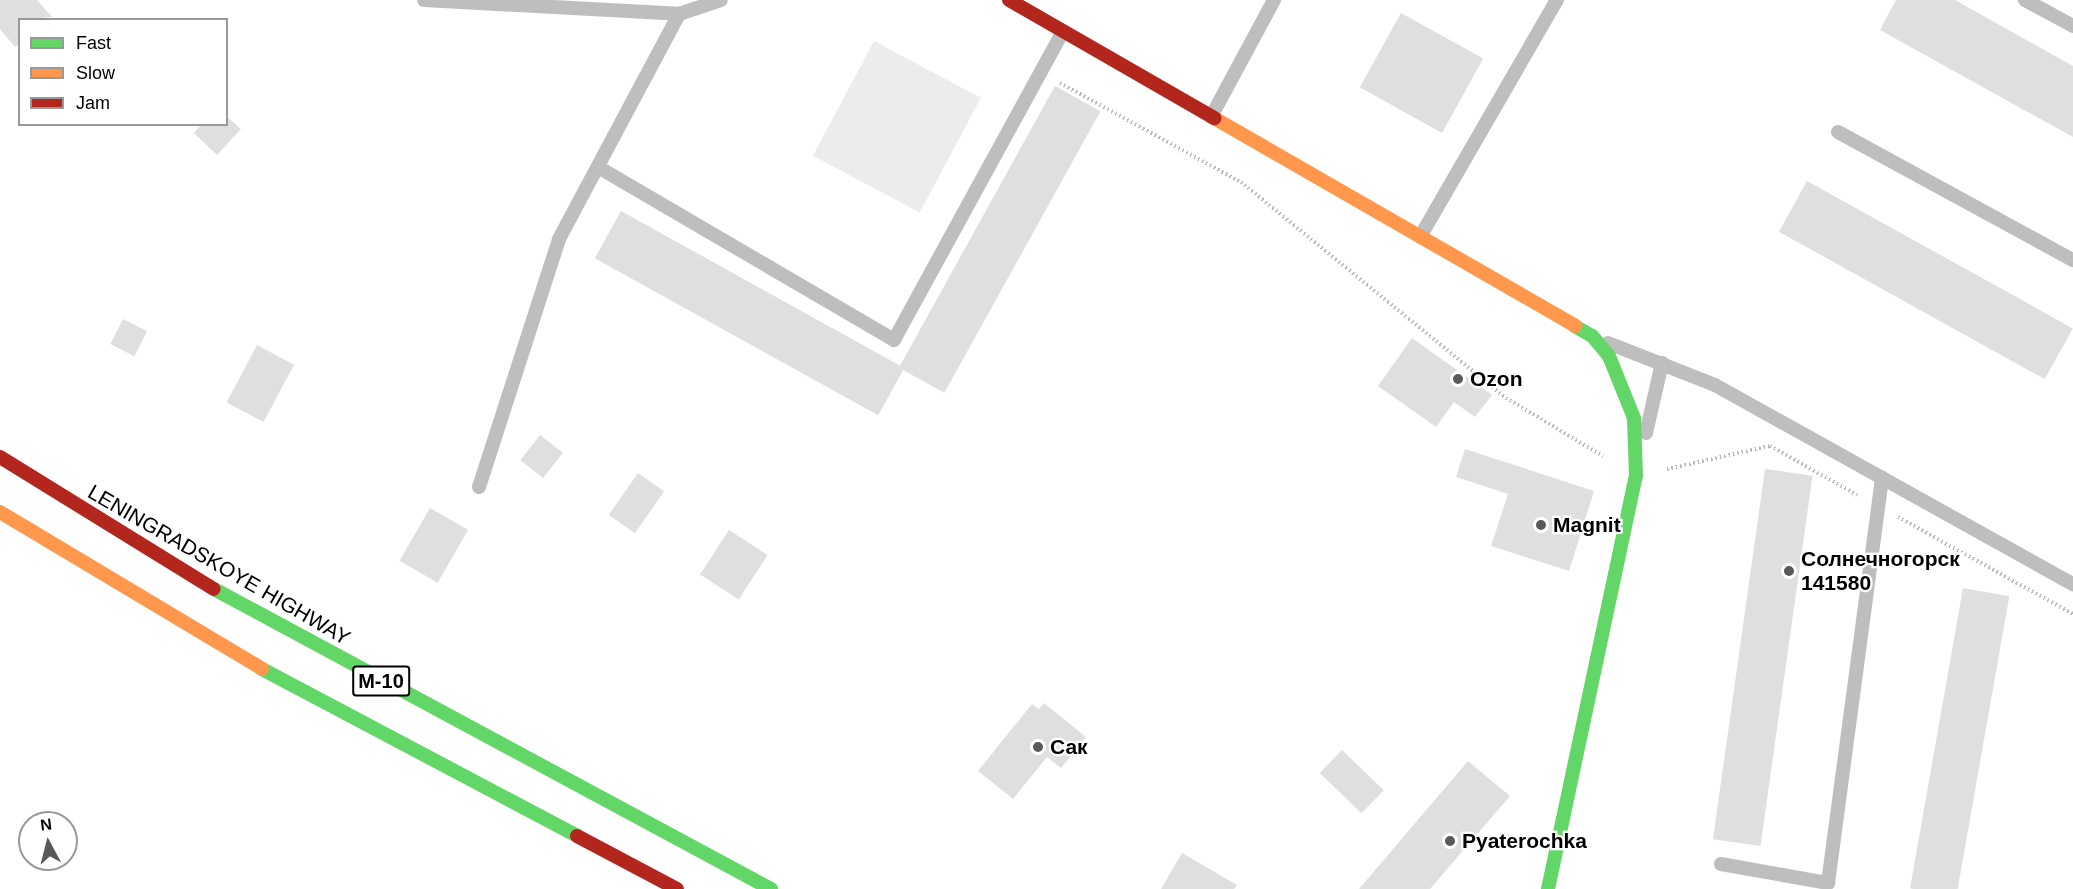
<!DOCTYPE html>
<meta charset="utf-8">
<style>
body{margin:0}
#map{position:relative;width:2073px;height:889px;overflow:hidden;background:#fff;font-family:Helvetica,sans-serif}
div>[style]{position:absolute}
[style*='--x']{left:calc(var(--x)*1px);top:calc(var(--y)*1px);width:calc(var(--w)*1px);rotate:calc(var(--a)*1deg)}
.green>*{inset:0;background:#ececec;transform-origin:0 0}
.building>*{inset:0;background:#dfdfdf;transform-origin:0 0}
.path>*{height:4px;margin-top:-2px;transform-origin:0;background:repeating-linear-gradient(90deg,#b9b9b9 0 1.5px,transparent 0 4.5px)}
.lane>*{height:14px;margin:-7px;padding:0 7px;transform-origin:7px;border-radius:7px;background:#bebebe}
.fast>*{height:14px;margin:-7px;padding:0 7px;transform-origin:7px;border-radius:7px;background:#63d668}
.slow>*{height:14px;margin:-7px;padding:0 7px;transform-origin:7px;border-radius:7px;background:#ff974d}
.jam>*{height:14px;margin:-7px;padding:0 7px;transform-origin:7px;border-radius:7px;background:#b3261e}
.dots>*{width:16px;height:16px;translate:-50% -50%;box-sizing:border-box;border:3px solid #fff;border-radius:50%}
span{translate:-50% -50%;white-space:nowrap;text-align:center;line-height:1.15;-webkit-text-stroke:4.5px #fff;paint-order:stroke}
.shield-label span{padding:2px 4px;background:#fff;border:2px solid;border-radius:4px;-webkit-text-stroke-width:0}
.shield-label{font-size:20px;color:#000;font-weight:700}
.poi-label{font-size:21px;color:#000;font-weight:700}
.left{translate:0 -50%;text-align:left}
.street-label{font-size:21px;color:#000}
.legend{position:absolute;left:18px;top:18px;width:210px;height:108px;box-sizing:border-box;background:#fff;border:2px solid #999;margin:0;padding:8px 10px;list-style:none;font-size:18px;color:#000}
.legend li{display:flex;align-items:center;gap:12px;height:30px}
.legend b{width:30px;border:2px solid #999}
.north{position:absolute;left:18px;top:811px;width:60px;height:60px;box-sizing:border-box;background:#fff;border:2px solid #999;border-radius:50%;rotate:353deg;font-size:16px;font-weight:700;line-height:24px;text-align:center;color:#000}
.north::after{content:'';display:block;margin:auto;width:21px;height:27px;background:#595959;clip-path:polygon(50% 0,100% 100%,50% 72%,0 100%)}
</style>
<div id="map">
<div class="green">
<i style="left:874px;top:41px;width:121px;height:130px;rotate:28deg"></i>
</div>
<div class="building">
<i style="clip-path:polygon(0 0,37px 0,52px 17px,20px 20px,20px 44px,15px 47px,0 29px)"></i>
<i style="clip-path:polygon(1896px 0,1955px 0,2073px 66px,2073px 137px,1880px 30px)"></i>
<i style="left:1401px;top:13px;width:94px;height:85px;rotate:29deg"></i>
<i style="left:1055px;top:86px;width:52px;height:322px;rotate:29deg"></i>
<i style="clip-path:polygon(226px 116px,241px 129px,217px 155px,194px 133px,202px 124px,226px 124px)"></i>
<i style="left:1807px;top:181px;width:304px;height:58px;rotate:29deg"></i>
<i style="left:621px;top:211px;width:324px;height:54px;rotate:29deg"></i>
<i style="left:123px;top:319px;width:27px;height:28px;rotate:27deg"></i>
<i style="clip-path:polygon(1412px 338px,1492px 395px,1475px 417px,1454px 402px,1436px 427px,1378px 386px)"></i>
<i style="left:257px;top:345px;width:42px;height:65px;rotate:28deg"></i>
<i style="left:540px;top:435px;width:29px;height:32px;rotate:38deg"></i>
<i style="clip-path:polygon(1465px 449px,1594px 491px,1569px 571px,1491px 546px,1508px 494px,1456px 477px)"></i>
<i style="left:1765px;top:469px;width:48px;height:374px;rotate:8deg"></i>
<i style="left:638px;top:473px;width:32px;height:51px;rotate:35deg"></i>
<i style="left:430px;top:508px;width:44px;height:61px;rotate:30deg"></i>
<i style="left:729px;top:530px;width:46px;height:53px;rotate:33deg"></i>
<i style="left:1963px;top:588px;width:47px;height:305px;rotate:10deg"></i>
<i style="clip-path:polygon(1044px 703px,1086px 737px,1061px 768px,1047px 757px,1013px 799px,978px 771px,1032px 704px,1039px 709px)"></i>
<i style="left:1342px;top:750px;width:58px;height:32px;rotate:44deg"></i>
<i style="clip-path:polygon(1468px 761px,1510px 796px,1430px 889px,1359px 889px)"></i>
<i style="clip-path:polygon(1182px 853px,1237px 885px,1234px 889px,1161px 889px)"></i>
</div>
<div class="path">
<i style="--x:1060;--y:83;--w:206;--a:28.7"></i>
<i style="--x:1241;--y:182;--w:342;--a:39.2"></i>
<i style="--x:1506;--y:398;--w:113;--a:30.9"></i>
<i style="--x:1667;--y:469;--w:106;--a:-12.6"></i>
<i style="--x:1770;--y:446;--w:100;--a:29.4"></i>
<i style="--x:1898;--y:517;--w:200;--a:29"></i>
</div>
<div class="lane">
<i style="--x:424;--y:0;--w:255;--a:3.1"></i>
<i style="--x:679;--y:14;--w:44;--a:-18.4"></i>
<i style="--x:2025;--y:0;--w:55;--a:28.4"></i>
<i style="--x:1211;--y:117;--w:133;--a:-61.7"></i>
<i style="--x:1838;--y:132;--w:268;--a:28.6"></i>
<i style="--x:598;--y:167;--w:343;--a:30.3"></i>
<i style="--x:894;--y:340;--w:352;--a:-61.3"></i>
<i style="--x:1420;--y:237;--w:274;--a:-60"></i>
<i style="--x:1608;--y:343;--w:115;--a:21.4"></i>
<i style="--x:1715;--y:385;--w:410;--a:29.1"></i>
<i style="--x:1646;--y:433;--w:72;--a:-77.1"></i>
<i style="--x:479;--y:487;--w:261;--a:-72.1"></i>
<i style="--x:559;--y:239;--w:255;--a:-61.9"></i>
<i style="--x:1721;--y:864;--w:109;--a:10.1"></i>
<i style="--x:1828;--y:883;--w:409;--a:-82.4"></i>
</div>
<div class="fast">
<i style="--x:214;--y:589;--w:633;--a:28.31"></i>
<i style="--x:262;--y:669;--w:357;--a:27.9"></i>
<i style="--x:1548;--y:889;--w:422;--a:-78"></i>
<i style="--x:1636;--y:476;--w:58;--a:-92"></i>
<i style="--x:1634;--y:418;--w:67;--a:-112"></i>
<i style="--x:1609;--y:356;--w:26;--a:-130"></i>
<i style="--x:1592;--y:336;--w:20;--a:-150"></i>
</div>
<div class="slow">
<i style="--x:1214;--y:118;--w:417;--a:29.9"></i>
<i style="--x:0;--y:512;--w:305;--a:30.9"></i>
</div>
<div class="jam">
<i style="--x:1009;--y:0;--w:237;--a:29.9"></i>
<i style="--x:0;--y:457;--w:251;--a:31.7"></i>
<i style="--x:577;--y:836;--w:113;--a:27.9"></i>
</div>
<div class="dots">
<i style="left:1458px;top:379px;background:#595959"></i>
<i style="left:1541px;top:525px;background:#595959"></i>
<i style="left:1789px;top:571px;background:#595959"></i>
<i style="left:1038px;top:747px;background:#595959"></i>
<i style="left:1450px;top:841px;background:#595959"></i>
</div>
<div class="shield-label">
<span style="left:381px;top:681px">М-10</span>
</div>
<div class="poi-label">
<span class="left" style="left:1470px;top:379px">Ozon</span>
<span class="left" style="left:1553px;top:525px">Magnit</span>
<span class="left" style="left:1801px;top:571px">Солнечногорск<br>141580</span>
<span class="left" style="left:1050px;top:747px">Сак</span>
<span class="left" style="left:1462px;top:841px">Pyaterochka</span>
</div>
<div class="street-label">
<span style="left:219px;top:565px;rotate:30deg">LENINGRADSKOYE HIGHWAY</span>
</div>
<ul class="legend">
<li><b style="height:8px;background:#63d668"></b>Fast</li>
<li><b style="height:8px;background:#ff974d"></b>Slow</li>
<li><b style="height:8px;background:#b3261e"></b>Jam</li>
</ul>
<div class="north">N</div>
</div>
